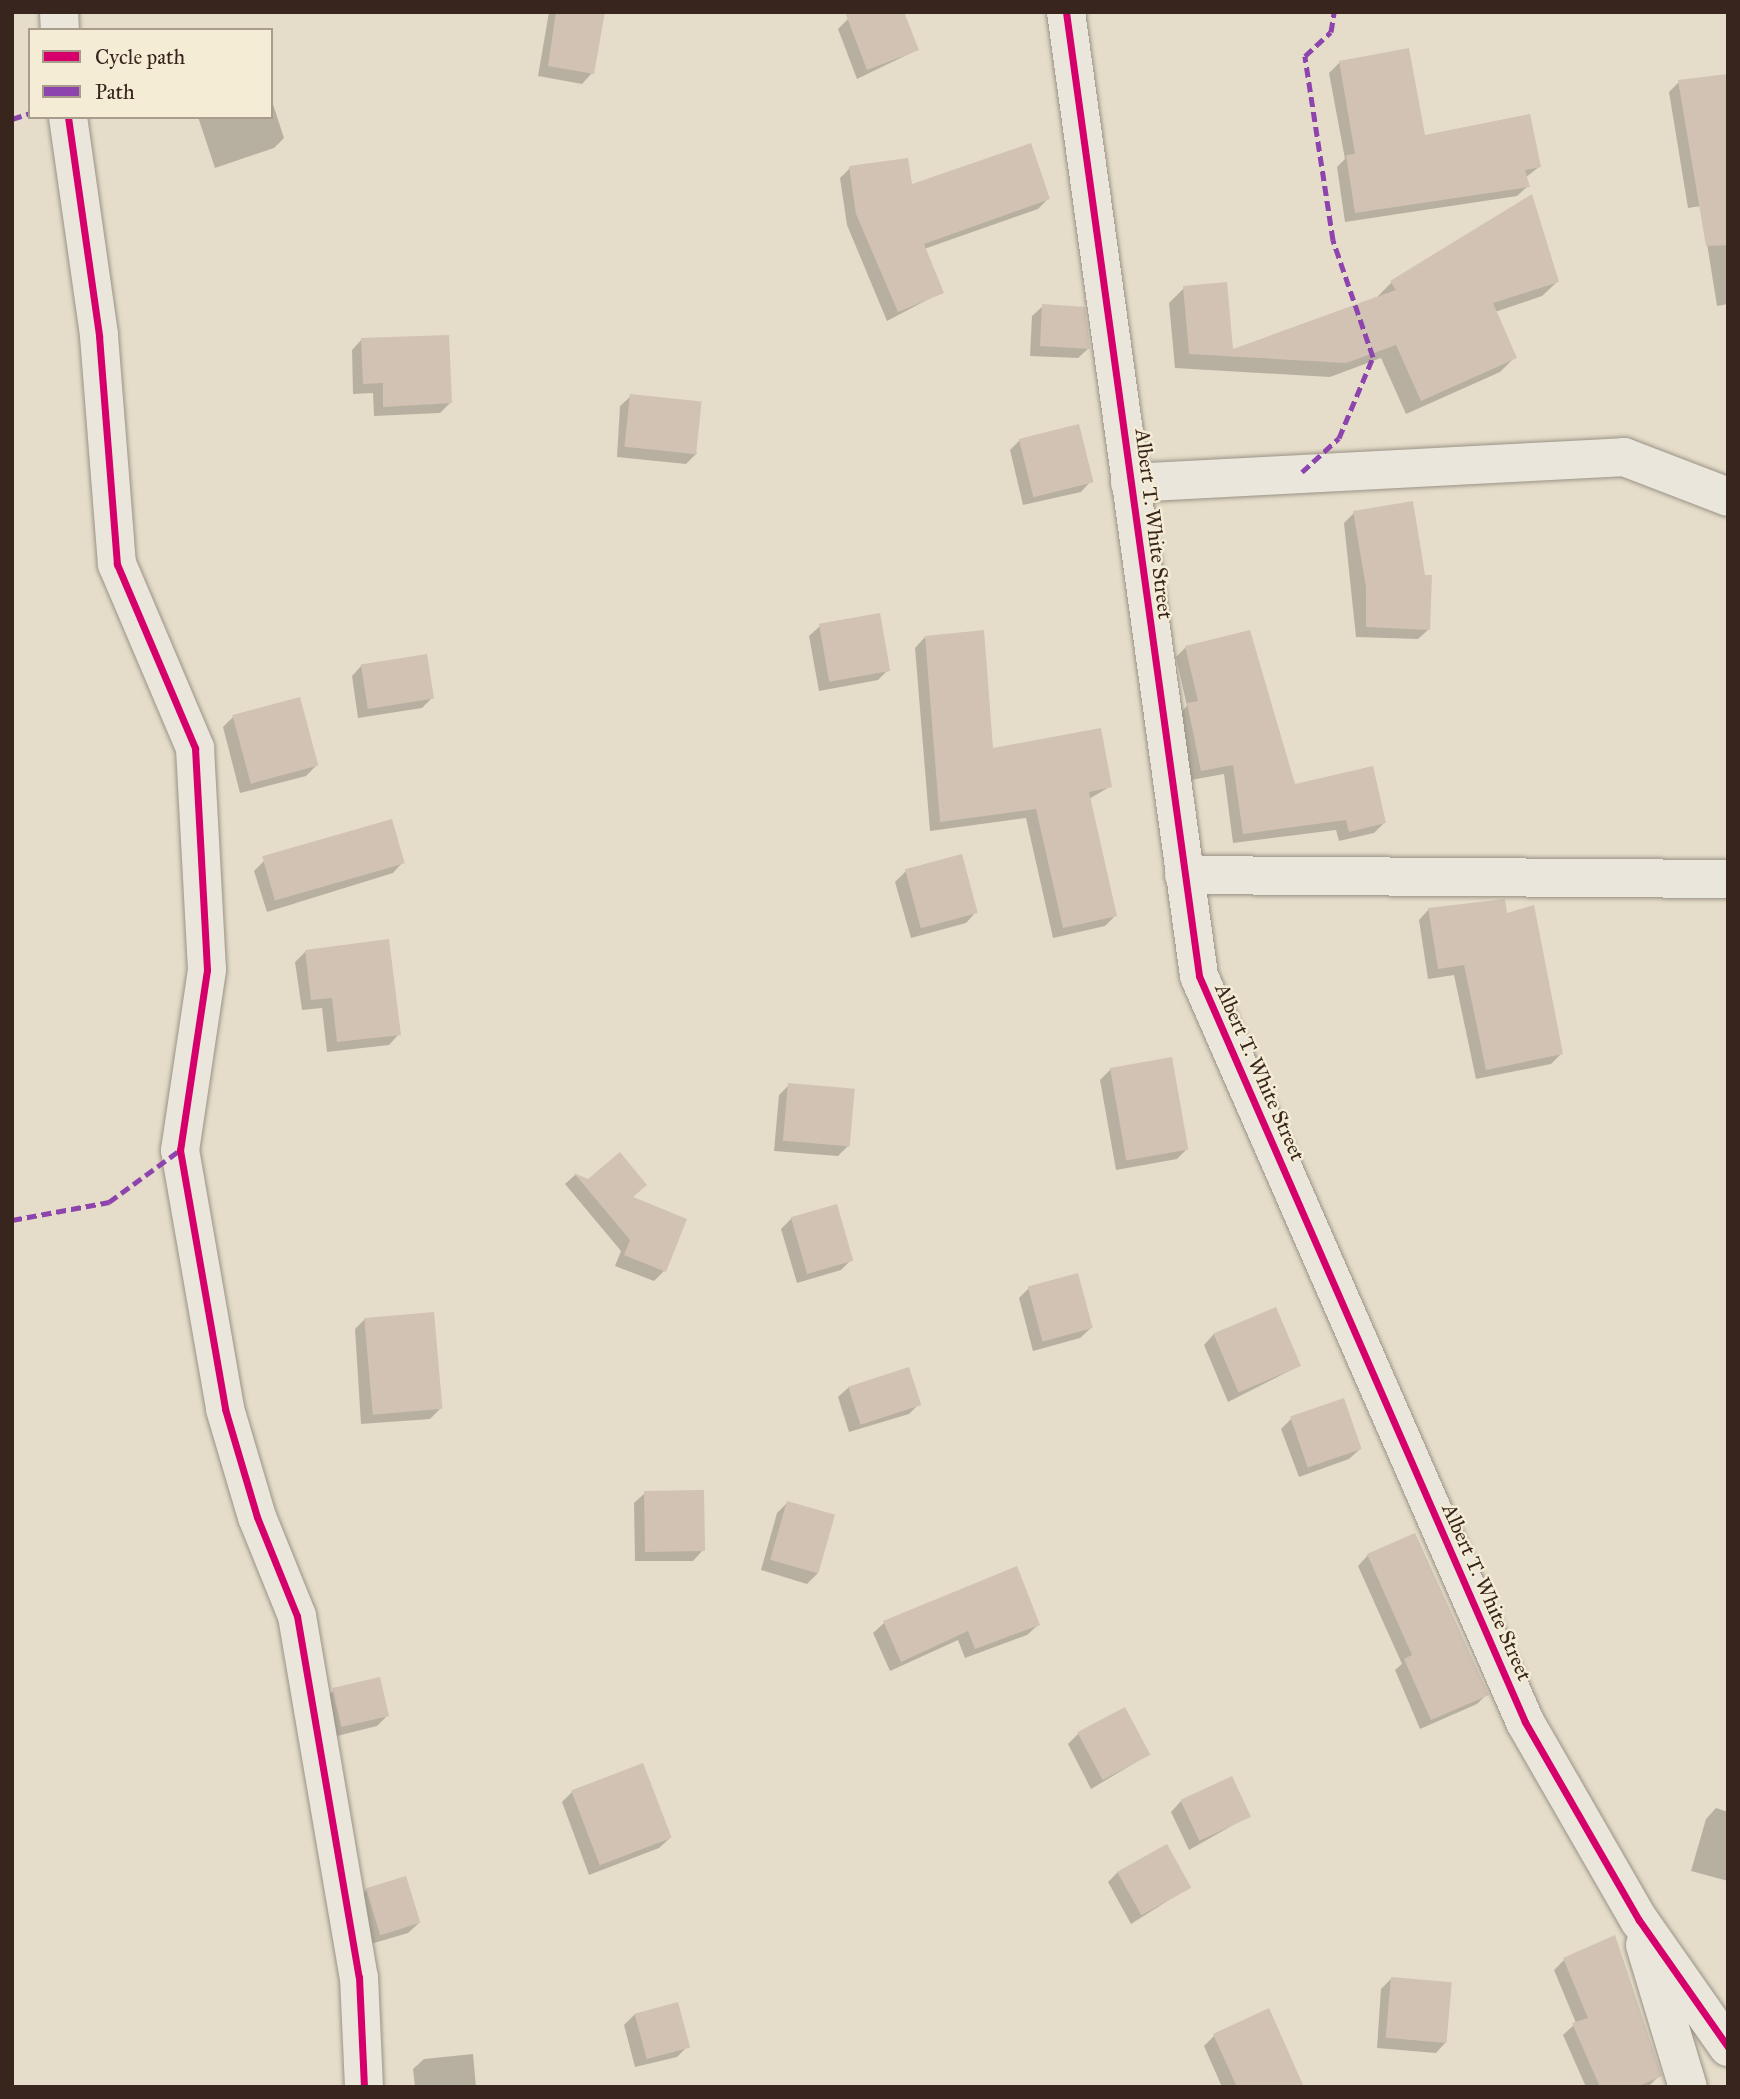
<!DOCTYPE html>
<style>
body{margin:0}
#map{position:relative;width:1740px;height:2099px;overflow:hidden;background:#e5ddc9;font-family:"IM FELL Great Primer",serif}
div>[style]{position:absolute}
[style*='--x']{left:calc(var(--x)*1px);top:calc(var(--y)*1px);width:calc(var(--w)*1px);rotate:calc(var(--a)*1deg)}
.shadow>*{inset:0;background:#0003}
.building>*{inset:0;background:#d1c2b4;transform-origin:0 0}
.roads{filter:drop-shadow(0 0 2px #9a9286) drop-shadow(0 0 2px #9a9286)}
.minor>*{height:38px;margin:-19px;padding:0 19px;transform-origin:19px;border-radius:19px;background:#eae6dc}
.quiet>*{height:5px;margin-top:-2.5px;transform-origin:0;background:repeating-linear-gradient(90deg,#8e44ad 0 10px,transparent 0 15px)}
.cycleway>*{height:7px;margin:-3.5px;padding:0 3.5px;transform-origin:3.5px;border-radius:3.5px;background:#d6006c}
span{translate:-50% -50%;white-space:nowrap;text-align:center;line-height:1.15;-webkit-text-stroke:5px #f5ecd5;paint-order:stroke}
.street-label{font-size:21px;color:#38251e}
.frame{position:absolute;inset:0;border:14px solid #38251e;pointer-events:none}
.legend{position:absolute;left:28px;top:28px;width:245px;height:91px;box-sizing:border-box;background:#f5ecd5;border:2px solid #a99c8c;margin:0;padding:9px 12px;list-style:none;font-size:21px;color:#38251e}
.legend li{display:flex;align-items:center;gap:14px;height:35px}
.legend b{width:35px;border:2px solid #a99c8c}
</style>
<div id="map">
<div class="shadow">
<i style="clip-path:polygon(549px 12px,603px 12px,592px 73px,582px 84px,538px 76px)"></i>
<i style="clip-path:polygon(848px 19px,917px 50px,857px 79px,838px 29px)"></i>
<i style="clip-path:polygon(1340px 62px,1424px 137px,1539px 167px,1525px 178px,1528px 186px,1517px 196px,1345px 222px,1337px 167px,1345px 159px,1329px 73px)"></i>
<i style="clip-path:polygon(1728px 76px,1728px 304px,1717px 306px,1701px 206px,1688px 208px,1669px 92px,1679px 82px)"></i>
<i style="clip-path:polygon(271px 98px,284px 138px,274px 148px,215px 168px,198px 117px,271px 117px)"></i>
<i style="clip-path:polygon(850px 168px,910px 187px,1048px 199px,1038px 209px,924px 249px,942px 292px,887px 321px,847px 225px,840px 178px)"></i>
<i style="clip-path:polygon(1557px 282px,1542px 296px,1495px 312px,1515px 357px,1500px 372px,1406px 414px,1381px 358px,1330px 377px,1175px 368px,1169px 303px,1184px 288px,1231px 351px,1377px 297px,1391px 283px)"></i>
<i style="clip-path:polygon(1043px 306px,1089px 348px,1078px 358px,1030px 356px,1032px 316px)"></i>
<i style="clip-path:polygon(362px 339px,450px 403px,440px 413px,374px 416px,373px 393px,353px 394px,352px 350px)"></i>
<i style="clip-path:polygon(631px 396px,697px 453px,686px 464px,617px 457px,620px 406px)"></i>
<i style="clip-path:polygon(1020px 440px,1091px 481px,1081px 492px,1023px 505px,1010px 450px)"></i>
<i style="clip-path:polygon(1354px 513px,1429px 629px,1418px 639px,1356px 637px,1344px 523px)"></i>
<i style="clip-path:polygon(820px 626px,888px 670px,878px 680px,819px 691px,809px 636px)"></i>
<i style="clip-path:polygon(925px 637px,992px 751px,1111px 786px,1089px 799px,1116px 915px,1105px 926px,1053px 938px,1026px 818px,930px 831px,915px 648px)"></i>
<i style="clip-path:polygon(1186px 647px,1294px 786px,1384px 823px,1374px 833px,1339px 841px,1336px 830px,1233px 843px,1224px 774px,1191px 780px,1178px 715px,1187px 706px,1176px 657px)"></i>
<i style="clip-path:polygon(362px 665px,432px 698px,422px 708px,358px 718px,352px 676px)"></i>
<i style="clip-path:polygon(233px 717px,316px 766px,306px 776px,240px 793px,223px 727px)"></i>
<i style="clip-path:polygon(264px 861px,403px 862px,393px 873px,267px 912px,254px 871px)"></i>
<i style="clip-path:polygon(906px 871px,976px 912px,966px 923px,911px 938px,895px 882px)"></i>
<i style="clip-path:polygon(1429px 909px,1505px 915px,1561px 1054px,1551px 1064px,1476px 1079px,1454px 975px,1428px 979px,1419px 920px)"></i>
<i style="clip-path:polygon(306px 951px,399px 1034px,389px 1045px,327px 1052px,322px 1008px,302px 1010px,295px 962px)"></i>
<i style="clip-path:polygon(1111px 1069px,1187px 1149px,1177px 1159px,1116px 1170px,1100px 1080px)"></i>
<i style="clip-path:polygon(789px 1085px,848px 1146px,838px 1156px,774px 1151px,779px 1095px)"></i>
<i style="clip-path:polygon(575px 1175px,631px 1198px,664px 1271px,654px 1281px,615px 1266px,621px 1251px,565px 1184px)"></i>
<i style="clip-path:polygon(792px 1218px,851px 1260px,841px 1270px,797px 1283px,781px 1229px)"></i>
<i style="clip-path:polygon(1029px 1288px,1091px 1328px,1080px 1338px,1033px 1351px,1019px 1298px)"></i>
<i style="clip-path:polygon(365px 1319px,440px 1409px,430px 1419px,361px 1424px,355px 1329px)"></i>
<i style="clip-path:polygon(1214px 1334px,1299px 1366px,1228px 1402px,1204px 1345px)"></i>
<i style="clip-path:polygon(849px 1387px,919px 1404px,909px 1414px,849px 1432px,838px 1397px)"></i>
<i style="clip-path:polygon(1291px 1419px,1360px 1449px,1349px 1459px,1299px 1477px,1281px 1429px)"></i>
<i style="clip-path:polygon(645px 1493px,703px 1550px,693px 1561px,635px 1561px,634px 1503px)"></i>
<i style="clip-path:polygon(787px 1503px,818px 1573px,807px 1584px,761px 1570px,777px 1513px)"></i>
<i style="clip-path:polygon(1368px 1555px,1487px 1694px,1477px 1704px,1420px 1729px,1395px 1670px,1402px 1664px,1358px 1566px)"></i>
<i style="clip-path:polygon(1016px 1568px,1038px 1625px,1027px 1635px,965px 1658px,958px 1640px,890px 1671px,873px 1633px,884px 1623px)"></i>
<i style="clip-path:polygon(333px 1691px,387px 1716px,377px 1726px,329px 1738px,322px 1701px)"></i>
<i style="clip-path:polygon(1078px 1734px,1148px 1755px,1091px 1789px,1068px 1744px)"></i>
<i style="clip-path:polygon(572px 1792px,670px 1838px,659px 1848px,589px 1875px,562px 1802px)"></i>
<i style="clip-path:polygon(1181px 1801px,1249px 1816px,1189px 1850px,1171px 1812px)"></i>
<i style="clip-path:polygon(1716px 1808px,1728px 1812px,1728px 1881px,1691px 1871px,1706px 1819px)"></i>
<i style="clip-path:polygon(1118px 1872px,1188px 1888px,1131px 1924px,1108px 1882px)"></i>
<i style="clip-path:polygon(367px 1889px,419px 1923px,408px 1933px,364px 1946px,356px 1900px)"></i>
<i style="clip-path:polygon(1564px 1960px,1660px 2075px,1649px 2086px,1586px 2087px,1563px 2035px,1576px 2023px,1554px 1970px)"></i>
<i style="clip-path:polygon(1391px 1979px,1446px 2042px,1436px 2053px,1377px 2048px,1381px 1989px)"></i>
<i style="clip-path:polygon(635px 2014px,688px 2046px,677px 2057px,635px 2067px,624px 2025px)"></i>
<i style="clip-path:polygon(1214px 2036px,1294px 2087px,1222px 2087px,1204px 2046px)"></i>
<i style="clip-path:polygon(473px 2054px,476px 2087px,415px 2087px,413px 2069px,424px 2059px)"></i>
</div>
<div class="building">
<i style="clip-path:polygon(556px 12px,605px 12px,594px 74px,548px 66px)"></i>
<i style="clip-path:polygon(845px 12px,904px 12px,919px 50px,867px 70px)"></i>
<i style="clip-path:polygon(1409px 48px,1425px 135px,1530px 114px,1541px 167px,1525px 170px,1530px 187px,1355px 213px,1346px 155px,1355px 154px,1339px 61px)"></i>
<i style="clip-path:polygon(1728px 74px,1728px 245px,1706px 246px,1678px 80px)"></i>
<i style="clip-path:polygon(1031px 143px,1050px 199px,924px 244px,944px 293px,898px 312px,856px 214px,849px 166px,908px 158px,912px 184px)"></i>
<i style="clip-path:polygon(1532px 194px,1559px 282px,1493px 303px,1517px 358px,1421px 401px,1396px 345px,1346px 363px,1189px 354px,1183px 286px,1227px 282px,1233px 349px,1396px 290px,1390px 281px)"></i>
<i style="clip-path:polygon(1042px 304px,1085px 307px,1090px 349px,1040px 346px)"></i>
<i style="clip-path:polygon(449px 335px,452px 403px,383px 407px,383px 383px,363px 384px,361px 338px)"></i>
<i style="left:630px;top:394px;width:72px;height:53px;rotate:6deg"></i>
<i style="left:1079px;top:424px;width:60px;height:62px;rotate:76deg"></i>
<i style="clip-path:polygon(1413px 501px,1425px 575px,1432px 575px,1430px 630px,1366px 627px,1366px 587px,1353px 511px)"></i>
<i style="left:880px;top:613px;width:59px;height:62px;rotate:80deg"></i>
<i style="clip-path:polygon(984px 630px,993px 748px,1101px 728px,1112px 787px,1089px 792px,1117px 916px,1063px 928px,1036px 809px,940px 822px,925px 636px)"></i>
<i style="clip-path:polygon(1250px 630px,1295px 784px,1373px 766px,1386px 823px,1349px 832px,1346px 820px,1243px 834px,1233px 765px,1201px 771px,1187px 703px,1198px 701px,1185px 646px)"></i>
<i style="left:427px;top:654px;width:45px;height:67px;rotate:81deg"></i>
<i style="left:300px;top:697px;width:71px;height:70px;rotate:75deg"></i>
<i style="left:392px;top:819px;width:46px;height:135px;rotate:74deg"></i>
<i style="left:962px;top:854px;width:61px;height:59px;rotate:75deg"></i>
<i style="clip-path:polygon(1505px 899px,1507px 913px,1534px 905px,1563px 1054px,1486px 1070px,1464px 965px,1438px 969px,1428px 908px)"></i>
<i style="clip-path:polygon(389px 939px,401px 1035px,337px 1042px,332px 998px,311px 1000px,305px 950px)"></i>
<i style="left:1172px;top:1057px;width:94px;height:63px;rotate:80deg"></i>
<i style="left:788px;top:1083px;width:67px;height:58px;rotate:5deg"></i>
<i style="clip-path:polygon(620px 1152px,647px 1185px,633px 1197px,687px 1219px,666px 1272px,624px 1255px,630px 1240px,574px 1173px,588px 1179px)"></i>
<i style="left:837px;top:1204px;width:59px;height:48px;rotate:74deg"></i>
<i style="left:1078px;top:1273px;width:57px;height:52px;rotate:75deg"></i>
<i style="left:1276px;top:1307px;width:64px;height:68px;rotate:67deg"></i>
<i style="left:434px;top:1312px;width:97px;height:70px;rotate:85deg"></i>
<i style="left:909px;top:1367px;width:40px;height:64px;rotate:72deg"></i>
<i style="left:1344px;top:1398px;width:54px;height:57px;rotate:71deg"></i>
<i style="left:704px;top:1490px;width:61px;height:60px;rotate:89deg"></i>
<i style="left:787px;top:1501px;width:50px;height:61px;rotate:16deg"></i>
<i style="clip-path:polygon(1415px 1533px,1489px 1695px,1431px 1720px,1404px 1659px,1412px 1655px,1367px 1554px)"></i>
<i style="clip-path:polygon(1017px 1566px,1040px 1625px,975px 1649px,968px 1631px,901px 1662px,883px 1621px)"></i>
<i style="left:380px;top:1677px;width:40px;height:49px;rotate:77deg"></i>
<i style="left:1125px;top:1707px;width:54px;height:54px;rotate:62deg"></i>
<i style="left:643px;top:1763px;width:80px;height:77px;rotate:69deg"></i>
<i style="left:1232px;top:1776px;width:45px;height:57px;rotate:65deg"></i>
<i style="left:1167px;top:1844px;width:50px;height:57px;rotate:61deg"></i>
<i style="left:406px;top:1876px;width:49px;height:42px;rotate:73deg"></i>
<i style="clip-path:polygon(1615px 1935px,1662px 2076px,1636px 2087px,1600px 2087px,1572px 2023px,1588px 2018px,1563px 1958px)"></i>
<i style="left:1391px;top:1977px;width:61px;height:61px;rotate:5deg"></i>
<i style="left:678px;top:2002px;width:47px;height:45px;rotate:75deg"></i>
<i style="clip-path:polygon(1269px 2008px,1304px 2087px,1237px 2087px,1213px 2034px)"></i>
</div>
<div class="roads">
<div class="minor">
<i style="--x:59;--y:12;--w:18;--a:87"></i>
<i style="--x:1066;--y:12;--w:973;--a:82.14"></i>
<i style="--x:1199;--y:976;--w:814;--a:66.39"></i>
<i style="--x:1525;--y:1722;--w:228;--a:60.1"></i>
<i style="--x:1639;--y:1920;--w:155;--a:55"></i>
<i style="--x:68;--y:117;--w:221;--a:81.9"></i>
<i style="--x:99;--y:336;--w:229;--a:85.5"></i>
<i style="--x:117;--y:564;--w:200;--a:67"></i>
<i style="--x:195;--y:748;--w:222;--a:86.9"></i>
<i style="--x:207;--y:970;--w:182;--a:98.5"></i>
<i style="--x:180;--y:1150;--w:263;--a:80.1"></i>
<i style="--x:225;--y:1409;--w:113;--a:73.5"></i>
<i style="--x:257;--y:1517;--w:107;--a:68"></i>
<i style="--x:297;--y:1616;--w:366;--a:80.3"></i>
<i style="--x:359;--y:1977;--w:110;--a:87.4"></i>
<i style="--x:1130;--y:483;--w:495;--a:-3"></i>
<i style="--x:1624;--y:457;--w:111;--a:21"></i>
<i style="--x:1184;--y:875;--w:544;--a:0.42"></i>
<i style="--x:1645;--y:1945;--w:148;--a:73.2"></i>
</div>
</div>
<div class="quiet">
<i style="--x:12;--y:119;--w:19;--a:-18"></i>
<i style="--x:1302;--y:472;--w:50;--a:-42.6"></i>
<i style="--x:1339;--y:438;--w:88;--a:-67.2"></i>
<i style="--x:1373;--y:357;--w:124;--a:-108.9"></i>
<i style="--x:1333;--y:240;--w:186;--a:-98.7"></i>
<i style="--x:1305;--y:56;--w:35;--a:-43"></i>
<i style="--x:1331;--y:32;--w:20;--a:-81"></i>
<i style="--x:12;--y:1220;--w:99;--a:-10.5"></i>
<i style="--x:109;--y:1202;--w:88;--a:-36.2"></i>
</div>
<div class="cycleway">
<i style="--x:1066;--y:12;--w:973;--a:82.14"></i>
<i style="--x:1199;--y:976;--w:814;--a:66.39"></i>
<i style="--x:1525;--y:1722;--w:228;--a:60.1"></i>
<i style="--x:1639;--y:1920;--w:155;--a:55"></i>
<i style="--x:68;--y:117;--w:221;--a:81.9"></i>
<i style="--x:99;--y:336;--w:229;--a:85.5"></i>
<i style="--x:117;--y:564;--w:200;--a:67"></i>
<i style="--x:195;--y:748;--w:222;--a:86.9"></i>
<i style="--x:207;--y:970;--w:182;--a:98.5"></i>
<i style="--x:180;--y:1150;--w:263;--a:80.1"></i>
<i style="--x:225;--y:1409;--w:113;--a:73.5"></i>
<i style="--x:257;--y:1517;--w:107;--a:68"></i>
<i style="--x:297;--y:1616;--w:366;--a:80.3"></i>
<i style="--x:359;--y:1977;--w:110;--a:87.4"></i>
</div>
<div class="street-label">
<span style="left:1154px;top:524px;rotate:83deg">Albert T. White Street</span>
<span style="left:1260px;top:1072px;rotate:66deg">Albert T. White Street</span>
<span style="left:1487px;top:1592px;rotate:66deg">Albert T. White Street</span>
</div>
<div class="frame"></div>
<ul class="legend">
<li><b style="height:9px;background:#d6006c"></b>Cycle path</li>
<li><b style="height:9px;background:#8e44ad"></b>Path</li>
</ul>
</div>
